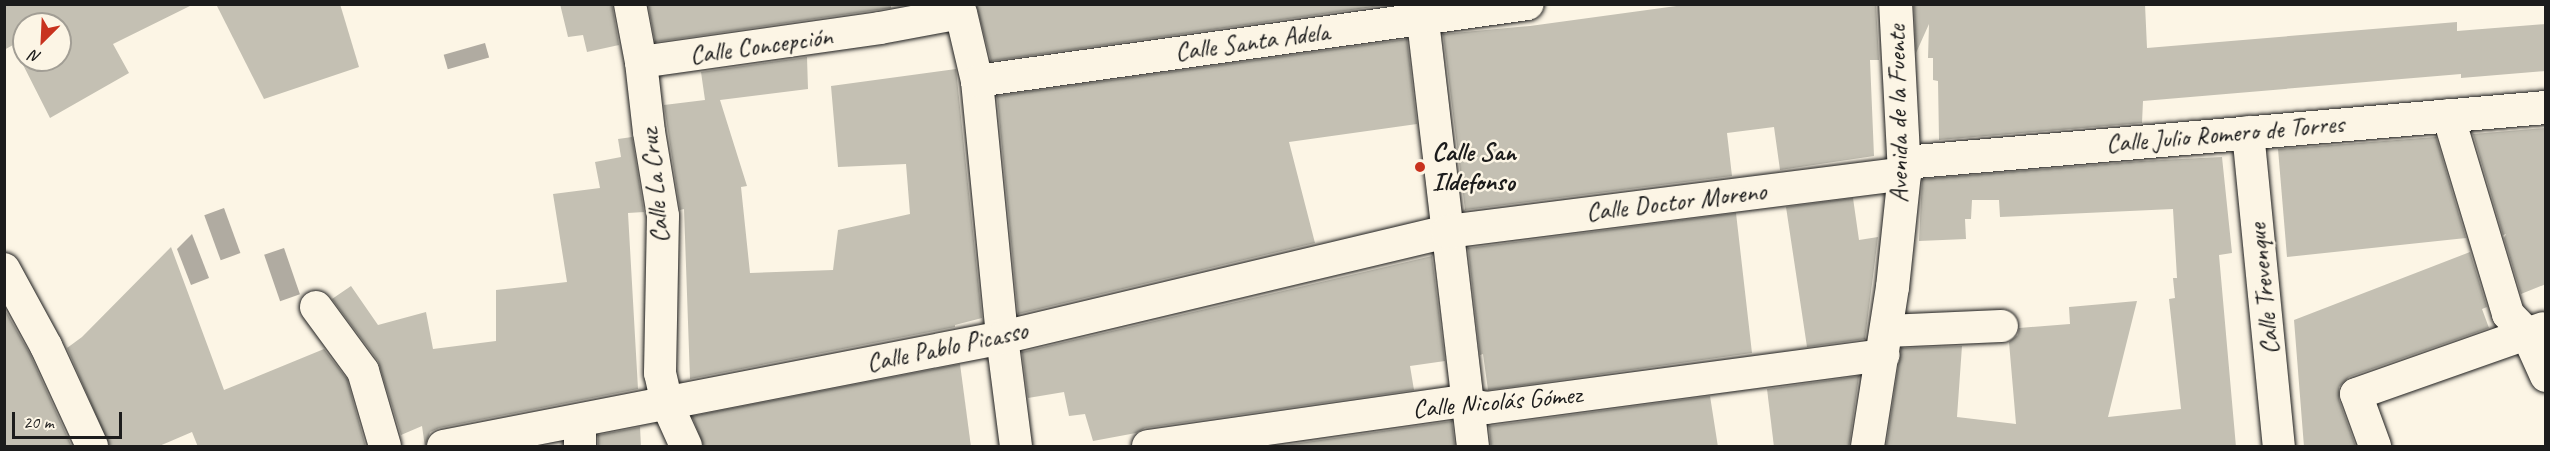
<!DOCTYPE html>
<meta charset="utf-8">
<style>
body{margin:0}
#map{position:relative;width:2550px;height:451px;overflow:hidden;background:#fcf5e5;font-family:Caveat,sans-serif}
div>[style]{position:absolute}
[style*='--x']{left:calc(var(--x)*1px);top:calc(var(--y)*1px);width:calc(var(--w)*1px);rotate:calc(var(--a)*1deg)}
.water>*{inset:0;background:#b0aba1;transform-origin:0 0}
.building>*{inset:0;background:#c4c0b3}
.roads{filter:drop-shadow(0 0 2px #1c1c1c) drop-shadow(0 0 2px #1c1c1c)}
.street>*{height:32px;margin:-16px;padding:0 16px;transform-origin:16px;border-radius:16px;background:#fcf5e5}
.secondary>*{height:33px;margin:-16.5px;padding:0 16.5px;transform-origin:16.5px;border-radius:16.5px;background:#fcf5e5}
.dots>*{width:16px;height:16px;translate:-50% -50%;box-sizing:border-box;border:3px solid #fcf5e5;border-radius:50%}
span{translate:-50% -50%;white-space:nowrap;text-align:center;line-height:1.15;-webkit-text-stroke:5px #fcf5e5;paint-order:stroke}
.street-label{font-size:26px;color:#1c1c1c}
.poi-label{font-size:26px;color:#1c1c1c;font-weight:700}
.left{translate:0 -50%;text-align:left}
.frame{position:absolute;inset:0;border:6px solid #1c1c1c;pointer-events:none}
.north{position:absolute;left:12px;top:12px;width:60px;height:60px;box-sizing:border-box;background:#fcf5e5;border:2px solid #a29e95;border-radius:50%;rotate:204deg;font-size:16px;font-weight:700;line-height:24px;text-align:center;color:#1c1c1c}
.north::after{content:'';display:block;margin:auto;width:21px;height:27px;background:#c8321e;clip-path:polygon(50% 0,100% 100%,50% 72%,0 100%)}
.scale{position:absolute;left:12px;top:412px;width:110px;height:27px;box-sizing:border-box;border:3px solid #1c1c1c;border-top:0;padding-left:8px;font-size:18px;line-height:21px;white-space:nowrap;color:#1c1c1c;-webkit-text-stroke:4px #fcf5e5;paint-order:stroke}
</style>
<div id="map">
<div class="water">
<i style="left:485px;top:43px;width:15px;height:43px;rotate:74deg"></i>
<i style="left:224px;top:208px;width:48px;height:21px;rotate:70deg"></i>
<i style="clip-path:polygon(192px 234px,209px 278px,191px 285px,177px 249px)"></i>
<i style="left:284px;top:248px;width:49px;height:21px;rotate:71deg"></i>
</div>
<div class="building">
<i style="clip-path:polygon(evenodd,4px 4px,194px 4px,113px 44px,129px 73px,50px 118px,13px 45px,4px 50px,4px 4px,24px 24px,60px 24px,60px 60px,24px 60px,24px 24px)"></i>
<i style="clip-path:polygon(216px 4px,340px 4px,359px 67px,264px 99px)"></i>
<i style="clip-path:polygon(560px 4px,612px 4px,619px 45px,587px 52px,583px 35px,568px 37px)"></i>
<i style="clip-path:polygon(648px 4px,891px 4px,891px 8px,655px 42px)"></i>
<i style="clip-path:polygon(976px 4px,1394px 4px,991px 61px)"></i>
<i style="clip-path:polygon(1691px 4px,1876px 4px,1879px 60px,1870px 60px,1874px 156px,1780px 170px,1774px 127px,1727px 133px,1732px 176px,1465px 210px,1443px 34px,1530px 26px)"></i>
<i style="clip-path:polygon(1914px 4px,2145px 4px,2147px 48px,2457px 22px,2457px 31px,2546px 24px,2546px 71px,2461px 78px,2461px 74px,2143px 101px,2142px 123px,1939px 140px,1938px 81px,1933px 80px,1933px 58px,1928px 58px,1929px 24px,1916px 53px)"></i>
<i style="clip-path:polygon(1407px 39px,1417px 124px,1289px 142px,1315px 243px,1018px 314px,997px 96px)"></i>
<i style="clip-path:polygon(807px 57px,808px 89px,720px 100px,747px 186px,741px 187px,750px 273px,833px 270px,838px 230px,910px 214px,906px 164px,838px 167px,831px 86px,956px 69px,982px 318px,955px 325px,955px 327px,690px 379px,684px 209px,680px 210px,664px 105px,705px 100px,701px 72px)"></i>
<i style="clip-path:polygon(2546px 128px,2546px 284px,2521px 294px,2504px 238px,2506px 234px,2503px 235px,2473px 134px)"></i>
<i style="clip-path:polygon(632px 137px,644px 212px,628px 213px,638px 389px,439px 428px,430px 432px,425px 447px,422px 426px,401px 435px,378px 361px,332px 299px,351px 286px,378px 325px,426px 312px,433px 349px,496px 341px,496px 290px,567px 282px,553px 194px,600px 188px,595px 162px,621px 157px,618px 139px)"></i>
<i style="clip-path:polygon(2436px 137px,2466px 238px,2287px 257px,2278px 149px)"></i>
<i style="clip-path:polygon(2222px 157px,2232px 253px,2219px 255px,2236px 447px,1886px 447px,1901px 348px,1962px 346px,1957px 417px,2016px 424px,2009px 342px,2018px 335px,2019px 328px,2070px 324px,2069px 307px,2137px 301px,2108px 417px,2181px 409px,2169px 299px,2175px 298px,2173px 278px,2177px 278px,2173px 209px,2000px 217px,1999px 200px,1972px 200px,1971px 219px,1965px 219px,1966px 239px,1919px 241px,1922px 179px,2141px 161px)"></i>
<i style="clip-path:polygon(1853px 198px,1859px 240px,1878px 237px,1865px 339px,1807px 347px,1786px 207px)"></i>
<i style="clip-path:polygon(1736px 213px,1752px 353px,1488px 390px,1483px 354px,1480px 355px,1468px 248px)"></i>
<i style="clip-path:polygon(171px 247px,224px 390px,324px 349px,347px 379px,366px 447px,198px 447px,192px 432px,157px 447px,110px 447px,67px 348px,82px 337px)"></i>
<i style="clip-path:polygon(2470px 252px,2487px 307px,2482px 309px,2489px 328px,2349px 377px,2339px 387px,2339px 400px,2356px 447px,2304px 447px,2294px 320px)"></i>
<i style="clip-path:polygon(1432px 256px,1445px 361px,1410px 366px,1414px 390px,1145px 428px,1136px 433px,1093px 441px,1085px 414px,1069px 416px,1064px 392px,1028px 398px,1022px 352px)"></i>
<i style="clip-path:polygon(4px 308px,30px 354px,72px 447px,4px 447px)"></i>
<i style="clip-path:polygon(960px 364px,971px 447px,704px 447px,692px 416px)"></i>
<i style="clip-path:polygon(1859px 376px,1849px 447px,1774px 447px,1767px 389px)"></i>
<i style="clip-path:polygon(1710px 396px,1718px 447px,1491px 447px,1489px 426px)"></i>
<i style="clip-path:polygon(1452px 421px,1455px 447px,1272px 447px)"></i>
<i style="clip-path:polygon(640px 427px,641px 447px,598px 447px,598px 435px)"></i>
</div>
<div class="roads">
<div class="street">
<i style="--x:630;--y:4;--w:59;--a:79.3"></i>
<i style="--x:641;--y:62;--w:70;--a:83.5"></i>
<i style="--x:649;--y:132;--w:85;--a:80.5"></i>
<i style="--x:663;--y:216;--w:157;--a:91.1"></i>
<i style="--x:660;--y:373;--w:32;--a:77"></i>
<i style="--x:667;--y:404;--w:46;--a:65.7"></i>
<i style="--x:1421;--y:4;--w:445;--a:83.3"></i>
<i style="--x:641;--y:62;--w:241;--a:-8.1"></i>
<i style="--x:880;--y:28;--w:82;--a:-10.5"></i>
<i style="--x:961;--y:13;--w:70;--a:76.8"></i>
<i style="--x:977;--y:81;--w:257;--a:84.4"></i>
<i style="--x:1002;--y:337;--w:110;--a:82.7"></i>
<i style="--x:977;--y:81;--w:556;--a:-7.96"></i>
<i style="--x:2448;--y:115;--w:208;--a:73.2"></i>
<i style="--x:2508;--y:314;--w:28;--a:46"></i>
<i style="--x:2527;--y:334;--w:46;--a:65.7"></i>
<i style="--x:2248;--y:132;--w:316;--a:84.4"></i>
<i style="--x:4;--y:269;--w:88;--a:61.4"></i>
<i style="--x:46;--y:346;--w:110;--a:65.3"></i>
<i style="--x:316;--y:307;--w:79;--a:53.7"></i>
<i style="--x:363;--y:371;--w:78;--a:73.7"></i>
<i style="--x:1886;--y:331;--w:116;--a:-2.5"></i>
<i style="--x:580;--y:446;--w:26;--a:-90"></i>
<i style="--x:1148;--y:446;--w:311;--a:-8.1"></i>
<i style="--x:1456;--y:402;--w:31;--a:11"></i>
<i style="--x:1486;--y:408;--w:401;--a:-7.6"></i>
<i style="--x:2375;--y:446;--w:55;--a:-110.1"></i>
<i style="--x:2356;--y:394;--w:198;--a:-19.4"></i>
</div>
<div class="secondary">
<i style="--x:1904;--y:162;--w:644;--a:-4.9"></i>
<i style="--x:443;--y:446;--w:570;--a:-11.03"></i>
<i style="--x:1002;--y:337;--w:457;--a:-13.4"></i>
<i style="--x:1447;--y:231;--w:461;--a:-7.2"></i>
<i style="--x:1867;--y:446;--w:161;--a:-81.1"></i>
<i style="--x:1892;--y:287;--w:115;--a:-84"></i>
<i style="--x:1904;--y:173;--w:169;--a:-93"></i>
</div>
</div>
<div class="dots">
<i style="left:1420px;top:167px;background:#c8321e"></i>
</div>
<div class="street-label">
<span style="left:1252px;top:42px;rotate:-8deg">Calle Santa Adela</span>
<span style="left:761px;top:46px;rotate:-8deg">Calle Concepción</span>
<span style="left:1898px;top:114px;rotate:-91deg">Avenida de la Fuente</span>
<span style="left:2225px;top:134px;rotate:-5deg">Calle Julio Romero de Torres</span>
<span style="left:655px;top:186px;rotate:-96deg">Calle La Cruz</span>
<span style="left:1676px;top:202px;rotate:-7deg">Calle Doctor Moreno</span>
<span style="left:2264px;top:289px;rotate:-96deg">Calle Trevenque</span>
<span style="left:947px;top:347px;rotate:-12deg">Calle Pablo Picasso</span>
<span style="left:1497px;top:402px;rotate:-5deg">Calle Nicolás Gómez</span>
</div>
<div class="poi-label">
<span class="left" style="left:1432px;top:167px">Calle San<br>Ildefonso</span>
</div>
<div class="frame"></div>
<div class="north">N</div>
<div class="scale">20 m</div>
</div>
